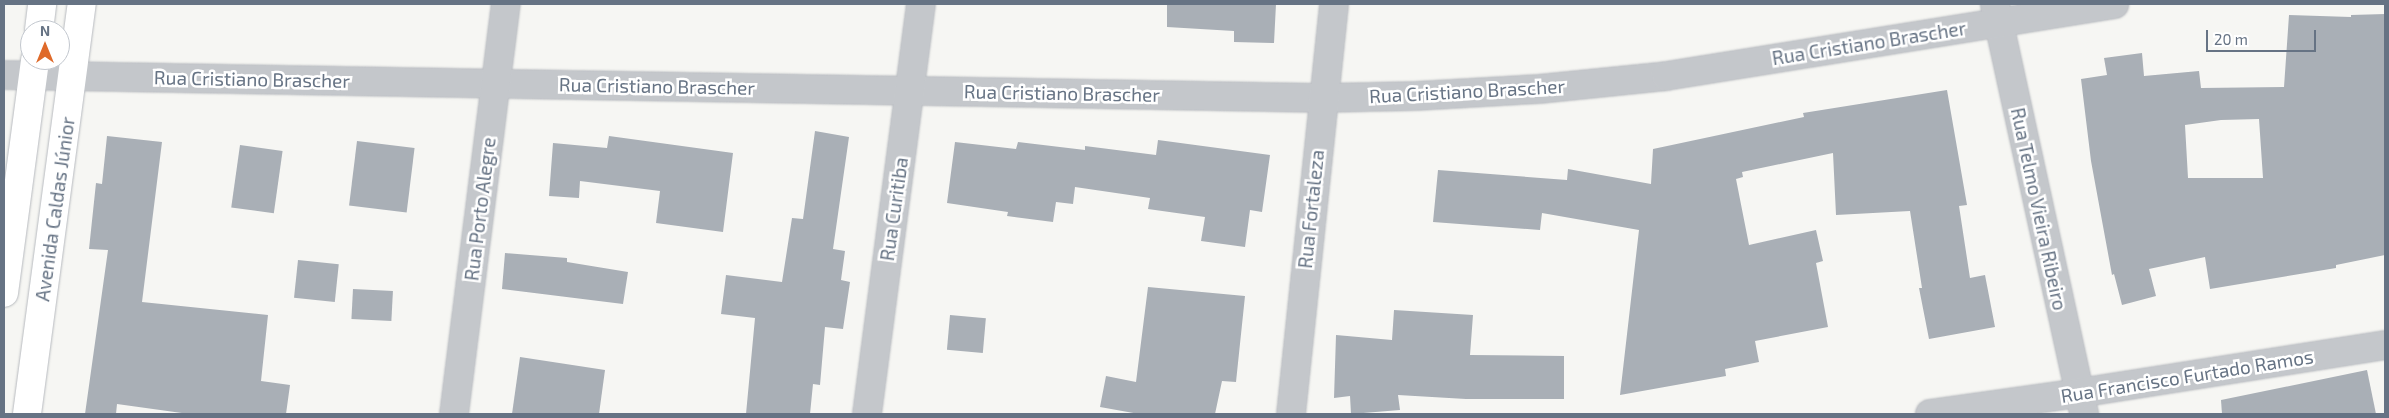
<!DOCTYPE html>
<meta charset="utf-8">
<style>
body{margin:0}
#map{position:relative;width:2389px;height:418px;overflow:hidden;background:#f6f6f3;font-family:"Exo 2",sans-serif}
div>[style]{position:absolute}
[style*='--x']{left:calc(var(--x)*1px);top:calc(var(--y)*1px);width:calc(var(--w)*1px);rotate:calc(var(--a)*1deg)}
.building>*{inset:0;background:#a9afb6;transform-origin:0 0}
.roads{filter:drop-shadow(0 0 1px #b7babf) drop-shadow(0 0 1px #b7babf)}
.minor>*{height:28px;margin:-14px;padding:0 14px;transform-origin:14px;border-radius:14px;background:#c4c7cb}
.major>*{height:28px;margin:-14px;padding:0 14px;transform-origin:14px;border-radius:14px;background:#fff}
span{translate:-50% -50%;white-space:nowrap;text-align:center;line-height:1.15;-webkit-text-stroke:5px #fff;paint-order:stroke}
.street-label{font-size:19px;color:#667384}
.frame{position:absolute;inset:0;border:5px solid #667384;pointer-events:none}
.north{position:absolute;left:20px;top:20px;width:50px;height:50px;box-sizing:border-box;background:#fff;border:1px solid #c2c7ce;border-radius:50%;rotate:0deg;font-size:14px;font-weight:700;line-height:20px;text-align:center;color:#667384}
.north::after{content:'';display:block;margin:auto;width:18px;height:22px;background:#df6a2a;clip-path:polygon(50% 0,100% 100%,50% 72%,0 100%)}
.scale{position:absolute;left:2206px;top:30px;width:110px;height:22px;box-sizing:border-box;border:2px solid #667384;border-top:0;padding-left:6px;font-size:15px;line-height:18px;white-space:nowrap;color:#667384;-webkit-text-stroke:4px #fff;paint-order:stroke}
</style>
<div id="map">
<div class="building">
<i style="clip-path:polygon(1167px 4px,1276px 4px,1274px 43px,1234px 42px,1234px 31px,1167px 27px)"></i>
<i style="clip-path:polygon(evenodd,2385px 14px,2385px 255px,2336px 265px,2336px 268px,2210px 289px,2205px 257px,2149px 269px,2156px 296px,2122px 305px,2114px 274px,2112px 275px,2091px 161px,2081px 79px,2107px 75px,2104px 58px,2142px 53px,2144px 76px,2199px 71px,2201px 88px,2284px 87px,2289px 15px,2351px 17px,2351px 15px,2385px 14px,2259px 119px,2263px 178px,2188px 178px,2185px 125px,2221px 120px,2259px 119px)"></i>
<i style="clip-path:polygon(1947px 90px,1967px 205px,1959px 206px,1970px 278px,1985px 275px,1995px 327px,1929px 339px,1919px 288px,1922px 288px,1910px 211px,1836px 215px,1833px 153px,1742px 172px,1743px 177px,1736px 179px,1749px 245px,1816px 230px,1823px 261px,1816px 263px,1828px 327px,1755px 341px,1759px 362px,1725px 369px,1726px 376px,1620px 395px,1639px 230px,1542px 213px,1540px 230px,1433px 222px,1438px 170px,1567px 180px,1568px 169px,1651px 184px,1653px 149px,1804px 117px,1803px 113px)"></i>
<i style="clip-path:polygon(815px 131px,849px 137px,833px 249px,845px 251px,841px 280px,850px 282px,843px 329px,825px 327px,820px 385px,813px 384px,810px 414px,746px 414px,755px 318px,721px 314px,726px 275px,782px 282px,792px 218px,803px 219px)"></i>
<i style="clip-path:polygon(107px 136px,162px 142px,142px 302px,268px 315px,261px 381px,290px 385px,286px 414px,189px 414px,117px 404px,116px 414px,85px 414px,108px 250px,89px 249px,96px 183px,102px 184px)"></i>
<i style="clip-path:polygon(609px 136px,733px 153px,723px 232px,656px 223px,660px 191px,580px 181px,579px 198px,549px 196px,553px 143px,607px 148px)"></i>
<i style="clip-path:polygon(1158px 140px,1270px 155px,1262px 212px,1250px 210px,1245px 247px,1201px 241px,1205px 217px,1148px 209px,1150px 198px,1075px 187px,1073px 204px,1056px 202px,1053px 222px,1007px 216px,1008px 212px,947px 203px,955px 142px,1016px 149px,1018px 142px,1085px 150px,1085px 146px,1156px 155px)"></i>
<i style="left:357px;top:141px;width:58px;height:65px;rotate:7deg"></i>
<i style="left:240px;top:145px;width:43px;height:63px;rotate:8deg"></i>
<i style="clip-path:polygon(505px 253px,567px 258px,567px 262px,628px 272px,623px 304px,502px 289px)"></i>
<i style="left:298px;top:260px;width:41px;height:38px;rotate:6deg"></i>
<i style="clip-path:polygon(1148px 287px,1245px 296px,1236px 382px,1222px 381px,1215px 414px,1139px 414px,1100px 407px,1106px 376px,1136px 382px)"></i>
<i style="left:353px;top:289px;width:40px;height:30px;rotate:3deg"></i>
<i style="clip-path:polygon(1394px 310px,1473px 315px,1470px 355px,1564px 356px,1564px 399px,1466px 399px,1398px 395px,1400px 410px,1351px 414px,1350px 396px,1334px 398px,1336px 335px,1392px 340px)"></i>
<i style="left:950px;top:315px;width:36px;height:35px;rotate:5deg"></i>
<i style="clip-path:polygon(520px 357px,605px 370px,599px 414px,512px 414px)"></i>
<i style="clip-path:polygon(2367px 370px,2376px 414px,2222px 414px,2221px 400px)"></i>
</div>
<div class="roads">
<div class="minor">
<i style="--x:1995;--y:5;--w:419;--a:77.7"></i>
<i style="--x:4;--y:75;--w:1318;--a:1"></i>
<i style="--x:1322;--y:98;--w:94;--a:-1.2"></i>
<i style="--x:1416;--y:96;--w:123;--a:-3.3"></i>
<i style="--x:1539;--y:89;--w:128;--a:-5.8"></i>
<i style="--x:1666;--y:76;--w:454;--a:-9.1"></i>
<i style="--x:454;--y:414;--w:413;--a:-82.8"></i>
<i style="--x:867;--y:414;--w:414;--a:-82.5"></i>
<i style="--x:1291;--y:414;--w:412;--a:-84"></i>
<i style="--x:1930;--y:414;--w:150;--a:-8"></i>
<i style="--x:2079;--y:393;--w:310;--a:-8.9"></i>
</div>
<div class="major">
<i style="--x:39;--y:30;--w:26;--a:-83"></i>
<i style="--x:4;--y:293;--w:235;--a:-82.4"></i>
<i style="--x:27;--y:414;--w:414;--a:-82.4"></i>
</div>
</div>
<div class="street-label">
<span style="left:1869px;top:43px;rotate:-9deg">Rua Cristiano Brascher</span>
<span style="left:252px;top:79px;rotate:1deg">Rua Cristiano Brascher</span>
<span style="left:657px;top:86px;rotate:1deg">Rua Cristiano Brascher</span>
<span style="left:1467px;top:91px;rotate:-3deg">Rua Cristiano Brascher</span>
<span style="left:1062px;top:93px;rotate:1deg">Rua Cristiano Brascher</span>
<span style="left:55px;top:209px;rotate:-82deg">Avenida Caldas Júnior</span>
<span style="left:480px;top:209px;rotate:-83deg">Rua Porto Alegre</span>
<span style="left:894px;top:209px;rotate:-82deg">Rua Curitiba</span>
<span style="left:1311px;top:209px;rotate:-84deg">Rua Fortaleza</span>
<span style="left:2039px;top:209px;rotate:78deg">Rua Telmo Vieira Ribeiro</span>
<span style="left:2187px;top:376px;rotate:-9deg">Rua Francisco Furtado Ramos</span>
</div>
<div class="frame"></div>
<div class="north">N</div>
<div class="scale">20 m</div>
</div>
